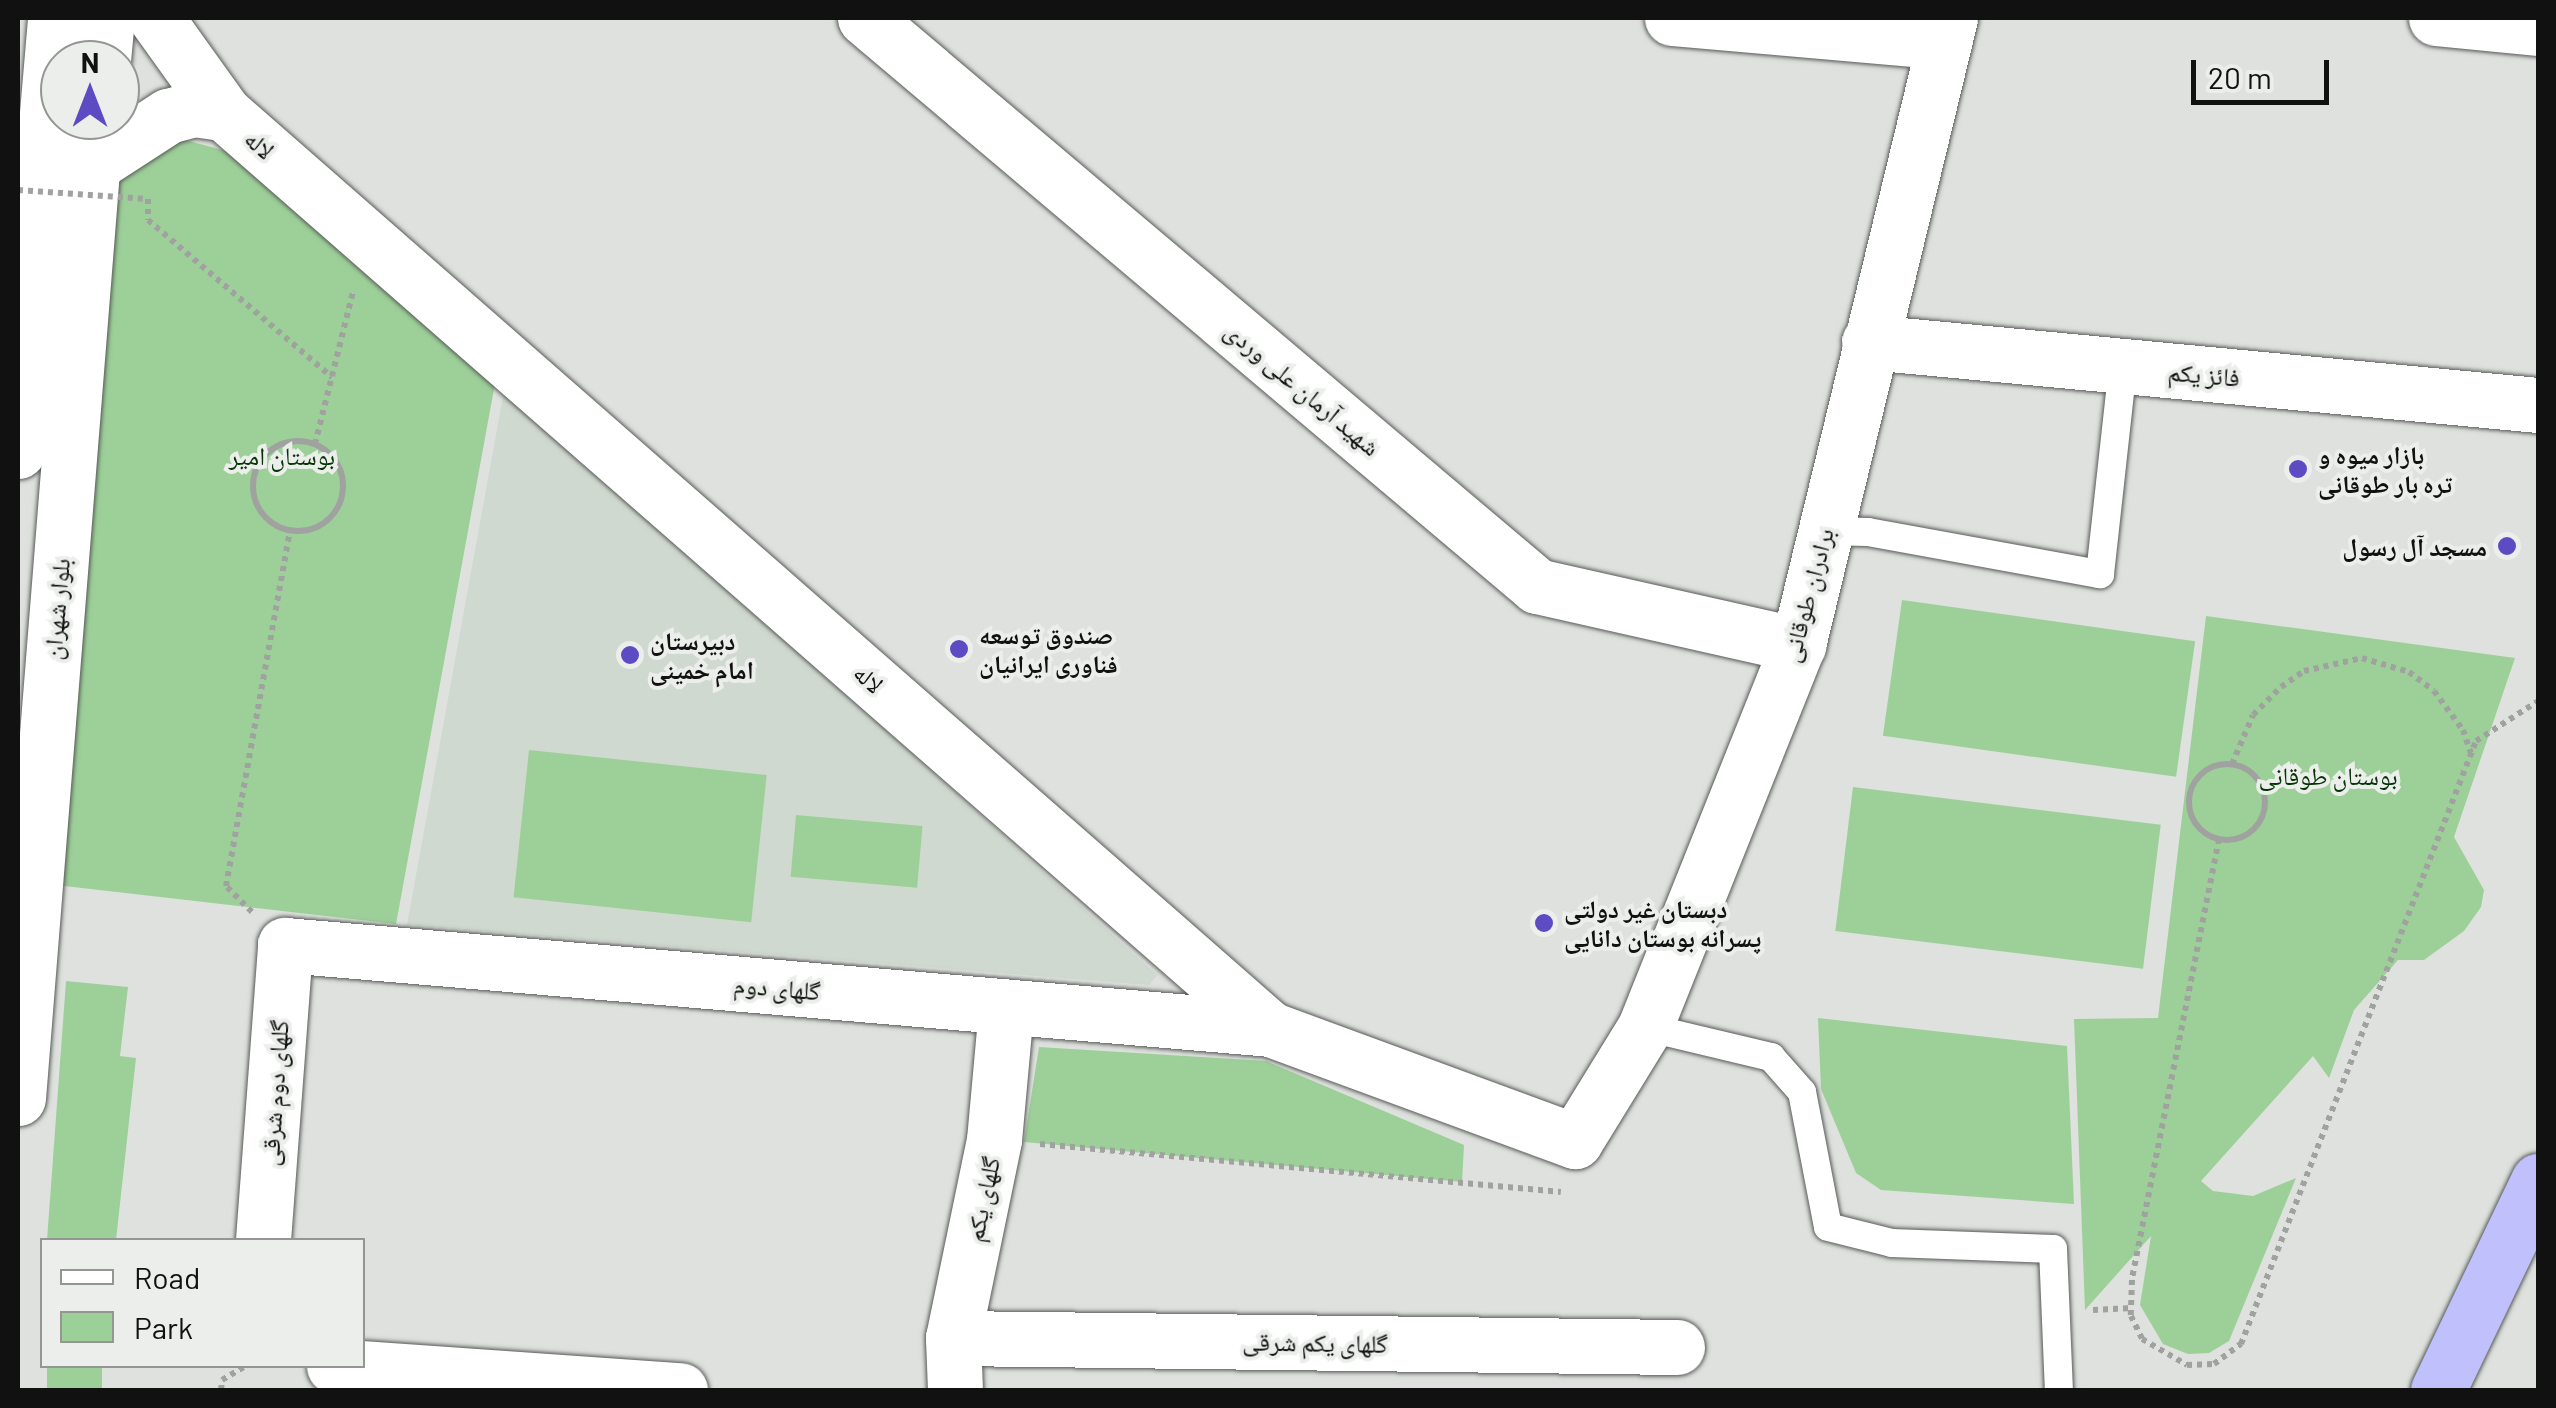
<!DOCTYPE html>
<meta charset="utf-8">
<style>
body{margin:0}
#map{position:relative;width:2556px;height:1408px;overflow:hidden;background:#dee1dd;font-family:Barlow,"Noto Naskh Arabic",sans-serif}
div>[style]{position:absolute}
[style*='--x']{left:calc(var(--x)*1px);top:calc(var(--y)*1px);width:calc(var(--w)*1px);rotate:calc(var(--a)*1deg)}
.built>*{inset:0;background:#d0d9cf}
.green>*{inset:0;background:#9dd099;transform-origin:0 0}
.path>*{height:6px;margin-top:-3px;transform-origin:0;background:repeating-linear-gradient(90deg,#a0a29f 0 5px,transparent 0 10px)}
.path>.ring{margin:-3px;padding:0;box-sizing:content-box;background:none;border:6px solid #a0a29f;border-radius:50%}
.roads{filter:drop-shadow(0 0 2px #575a57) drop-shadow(0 0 2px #575a57)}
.service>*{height:28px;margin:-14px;padding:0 14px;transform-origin:14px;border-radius:14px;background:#fff}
.minor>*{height:55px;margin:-27.5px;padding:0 27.5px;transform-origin:27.5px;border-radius:27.5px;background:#fff}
.tertiary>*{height:55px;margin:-27.5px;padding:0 27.5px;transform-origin:27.5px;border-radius:27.5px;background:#fff}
.secondary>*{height:55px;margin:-27.5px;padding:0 27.5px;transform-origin:27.5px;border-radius:27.5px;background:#fff}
.trunk>*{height:55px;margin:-27.5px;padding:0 27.5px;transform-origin:27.5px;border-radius:27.5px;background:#c0c0fc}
.path-bridge>*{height:6px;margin-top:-3px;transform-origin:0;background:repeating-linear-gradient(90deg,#a0a29f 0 5px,transparent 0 10px)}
.dots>*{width:28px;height:28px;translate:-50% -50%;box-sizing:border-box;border:5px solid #ebeeeb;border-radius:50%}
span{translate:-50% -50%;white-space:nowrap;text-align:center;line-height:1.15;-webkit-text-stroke:8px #ebeeeb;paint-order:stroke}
.street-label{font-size:25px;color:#101110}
.park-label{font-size:25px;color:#053505}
.poi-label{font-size:25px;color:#101110;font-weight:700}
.left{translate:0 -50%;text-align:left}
.right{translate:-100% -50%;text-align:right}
.frame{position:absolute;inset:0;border:20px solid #101110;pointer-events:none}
.legend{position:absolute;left:40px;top:1238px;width:325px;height:130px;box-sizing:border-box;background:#ebeeeb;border:2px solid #939693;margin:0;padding:12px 18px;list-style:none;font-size:30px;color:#101110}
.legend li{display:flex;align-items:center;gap:20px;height:50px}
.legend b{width:50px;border:2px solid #939693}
.north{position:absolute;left:40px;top:40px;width:100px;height:100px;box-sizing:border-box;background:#ebeeeb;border:2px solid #939693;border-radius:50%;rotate:0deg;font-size:28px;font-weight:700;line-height:40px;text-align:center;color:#101110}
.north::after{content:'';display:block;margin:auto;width:35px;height:45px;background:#5c4bc3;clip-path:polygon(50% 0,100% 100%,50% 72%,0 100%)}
.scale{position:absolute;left:2191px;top:60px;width:138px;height:45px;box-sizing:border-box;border:5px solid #101110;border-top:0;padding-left:12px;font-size:30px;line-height:35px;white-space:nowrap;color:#101110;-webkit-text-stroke:8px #ebeeeb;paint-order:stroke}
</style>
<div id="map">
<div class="built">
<i style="clip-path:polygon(505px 385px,1157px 975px,1149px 985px,407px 925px)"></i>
</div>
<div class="green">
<i style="clip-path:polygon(174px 137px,241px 155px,496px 378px,396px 924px,47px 884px,110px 182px)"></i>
<i style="left:1902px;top:600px;width:296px;height:137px;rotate:8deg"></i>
<i style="clip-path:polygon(2206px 616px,2515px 658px,2454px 837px,2484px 890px,2481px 907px,2464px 931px,2424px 960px,2398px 960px,2354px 1010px,2329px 1078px,2313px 1056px,2201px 1181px,2213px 1191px,2253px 1196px,2296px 1178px,2229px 1341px,2209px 1353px,2188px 1354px,2163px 1344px,2140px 1305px,2151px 1236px,2085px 1310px,2074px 1019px,2158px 1018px)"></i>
<i style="left:529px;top:750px;width:239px;height:148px;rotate:6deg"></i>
<i style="left:1853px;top:787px;width:310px;height:145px;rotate:7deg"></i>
<i style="left:796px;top:815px;width:127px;height:62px;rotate:5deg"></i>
<i style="clip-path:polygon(66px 981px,128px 987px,120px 1056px,136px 1058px,116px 1240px,47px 1240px)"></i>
<i style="clip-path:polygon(1818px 1018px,2067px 1046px,2074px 1204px,1881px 1190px,1856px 1173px,1821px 1089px)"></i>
<i style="clip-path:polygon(1039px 1047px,1266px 1061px,1464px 1145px,1462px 1182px,1024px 1142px)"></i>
<i style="left:47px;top:1366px;width:55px;height:24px"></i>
</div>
<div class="path">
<i style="--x:148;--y:199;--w:21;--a:90"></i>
<i style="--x:148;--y:220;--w:242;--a:40.5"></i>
<i class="ring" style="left:253px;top:441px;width:84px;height:84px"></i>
<i style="--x:315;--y:444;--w:157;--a:-76"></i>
<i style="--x:2232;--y:764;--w:53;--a:-66.8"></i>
<i style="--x:2253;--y:715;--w:40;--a:-45"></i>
<i style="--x:2281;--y:687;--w:28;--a:-35"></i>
<i style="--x:2304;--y:671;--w:59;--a:-12.6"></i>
<i style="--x:2362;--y:658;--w:49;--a:16.6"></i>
<i style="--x:2409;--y:672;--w:31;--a:37"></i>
<i style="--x:2434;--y:691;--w:49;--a:53.4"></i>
<i style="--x:2463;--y:730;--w:24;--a:71"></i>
<i class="ring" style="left:2189px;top:764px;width:70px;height:70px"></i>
<i style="--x:2219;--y:839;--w:449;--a:101.2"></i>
<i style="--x:2132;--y:1280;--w:36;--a:92"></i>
<i style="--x:2131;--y:1316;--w:25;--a:64"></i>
<i style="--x:2142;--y:1339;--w:52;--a:30"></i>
<i style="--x:2187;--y:1365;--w:27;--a:-2"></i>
<i style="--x:2214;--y:1364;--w:34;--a:-37"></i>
<i style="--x:2241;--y:1344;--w:647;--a:-68.71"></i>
<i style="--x:2476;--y:741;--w:74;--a:-32.8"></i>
<i style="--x:252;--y:912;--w:37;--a:-135"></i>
<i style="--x:226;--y:886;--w:362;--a:-79.8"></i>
<i style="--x:1040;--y:1144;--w:523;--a:5.26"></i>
<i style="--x:2093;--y:1310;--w:39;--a:-3"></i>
<i style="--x:221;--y:1390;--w:10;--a:-84"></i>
<i style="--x:222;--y:1380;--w:27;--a:-31"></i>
</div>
<div class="roads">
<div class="service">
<i style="--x:1824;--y:531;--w:44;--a:1.3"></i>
<i style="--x:1868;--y:532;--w:236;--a:10.3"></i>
<i style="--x:2100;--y:574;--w:209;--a:-83.7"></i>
<i style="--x:1645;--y:1027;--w:130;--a:13.4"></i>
<i style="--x:1771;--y:1057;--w:47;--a:48.5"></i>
<i style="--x:1802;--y:1092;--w:137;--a:79.1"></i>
<i style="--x:1828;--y:1227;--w:66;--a:14"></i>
<i style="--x:1892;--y:1243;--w:161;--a:2.1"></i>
<i style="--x:2053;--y:1249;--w:141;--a:87.6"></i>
</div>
<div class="minor">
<i style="--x:156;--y:18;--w:117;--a:54.4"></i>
<i style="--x:224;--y:113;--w:1390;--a:41.21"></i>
<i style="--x:1270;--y:1029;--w:325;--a:20.2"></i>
<i style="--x:865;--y:18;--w:880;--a:40.21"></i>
<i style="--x:1537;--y:586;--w:268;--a:12.7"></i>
<i style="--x:1672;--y:18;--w:273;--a:5"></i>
<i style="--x:2436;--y:18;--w:102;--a:5.6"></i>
<i style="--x:91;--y:166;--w:92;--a:-33"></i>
<i style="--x:168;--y:116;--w:27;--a:-15"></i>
<i style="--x:194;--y:109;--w:30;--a:8"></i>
<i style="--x:1869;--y:342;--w:672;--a:5.38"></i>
<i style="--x:263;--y:1240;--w:296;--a:-85.7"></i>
<i style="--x:285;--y:945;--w:989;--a:4.87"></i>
<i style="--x:953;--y:1338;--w:724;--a:0.71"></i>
<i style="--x:334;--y:1366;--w:347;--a:4"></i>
<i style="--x:955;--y:1390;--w:52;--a:-92.2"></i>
<i style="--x:953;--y:1338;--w:202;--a:-78.3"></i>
<i style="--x:994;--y:1140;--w:134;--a:-84.8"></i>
</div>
<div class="tertiary">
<i style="--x:1575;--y:1141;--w:134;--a:-58.4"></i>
<i style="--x:1645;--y:1027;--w:412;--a:-68.2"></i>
<i style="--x:1798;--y:645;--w:645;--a:-76.37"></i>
</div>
<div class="secondary">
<i style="--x:103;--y:60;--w:42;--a:-84.6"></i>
<i style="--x:18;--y:451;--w:435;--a:-85.1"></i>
<i style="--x:18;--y:1098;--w:981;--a:-85.44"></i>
</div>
<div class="trunk">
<i style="--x:2438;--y:1390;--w:232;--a:-64.4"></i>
</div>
</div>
<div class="path-bridge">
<i style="--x:18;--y:190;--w:130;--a:4"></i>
</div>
<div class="dots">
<i style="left:2298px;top:469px;background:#5c4bc3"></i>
<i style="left:2507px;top:546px;background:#5c4bc3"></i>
<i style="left:959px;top:649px;background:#5c4bc3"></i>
<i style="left:630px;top:655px;background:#5c4bc3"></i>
<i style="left:1544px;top:923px;background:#5c4bc3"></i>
</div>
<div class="street-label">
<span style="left:260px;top:144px;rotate:41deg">لاله</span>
<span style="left:2204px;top:374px;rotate:5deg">فائز یکم</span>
<span style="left:1303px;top:388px;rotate:40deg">شهید آرمان علی وردی</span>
<span style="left:1807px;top:595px;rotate:-75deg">برادران طوقانی</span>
<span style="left:56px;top:609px;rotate:-85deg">بلوار شهران</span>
<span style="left:869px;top:678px;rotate:41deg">لاله</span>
<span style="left:777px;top:987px;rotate:5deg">گلهای دوم</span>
<span style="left:274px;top:1093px;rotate:-86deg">گلهای دوم شرقی</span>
<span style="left:982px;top:1199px;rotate:-78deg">گلهای یکم</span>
<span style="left:1315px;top:1342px;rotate:1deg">گلهای یکم شرقی</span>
</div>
<div class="park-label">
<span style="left:282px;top:455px">بوستان امیر</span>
<span style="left:2328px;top:775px">بوستان طوقانی</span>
</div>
<div class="poi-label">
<span class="left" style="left:2318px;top:469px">بازار میوه و<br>تره بار طوقانی</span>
<span class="right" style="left:2487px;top:546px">مسجد آل رسول</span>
<span class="left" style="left:979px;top:649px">صندوق توسعه<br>فناوری ایرانیان</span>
<span class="left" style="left:650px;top:655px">دبیرستان<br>امام خمینی</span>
<span class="left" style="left:1564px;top:923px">دبستان غیر دولتی<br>پسرانه بوستان دانایی</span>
</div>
<div class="frame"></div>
<ul class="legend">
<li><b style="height:12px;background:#fff"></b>Road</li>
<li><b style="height:28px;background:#9dd099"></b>Park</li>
</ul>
<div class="north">N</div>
<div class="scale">20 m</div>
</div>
